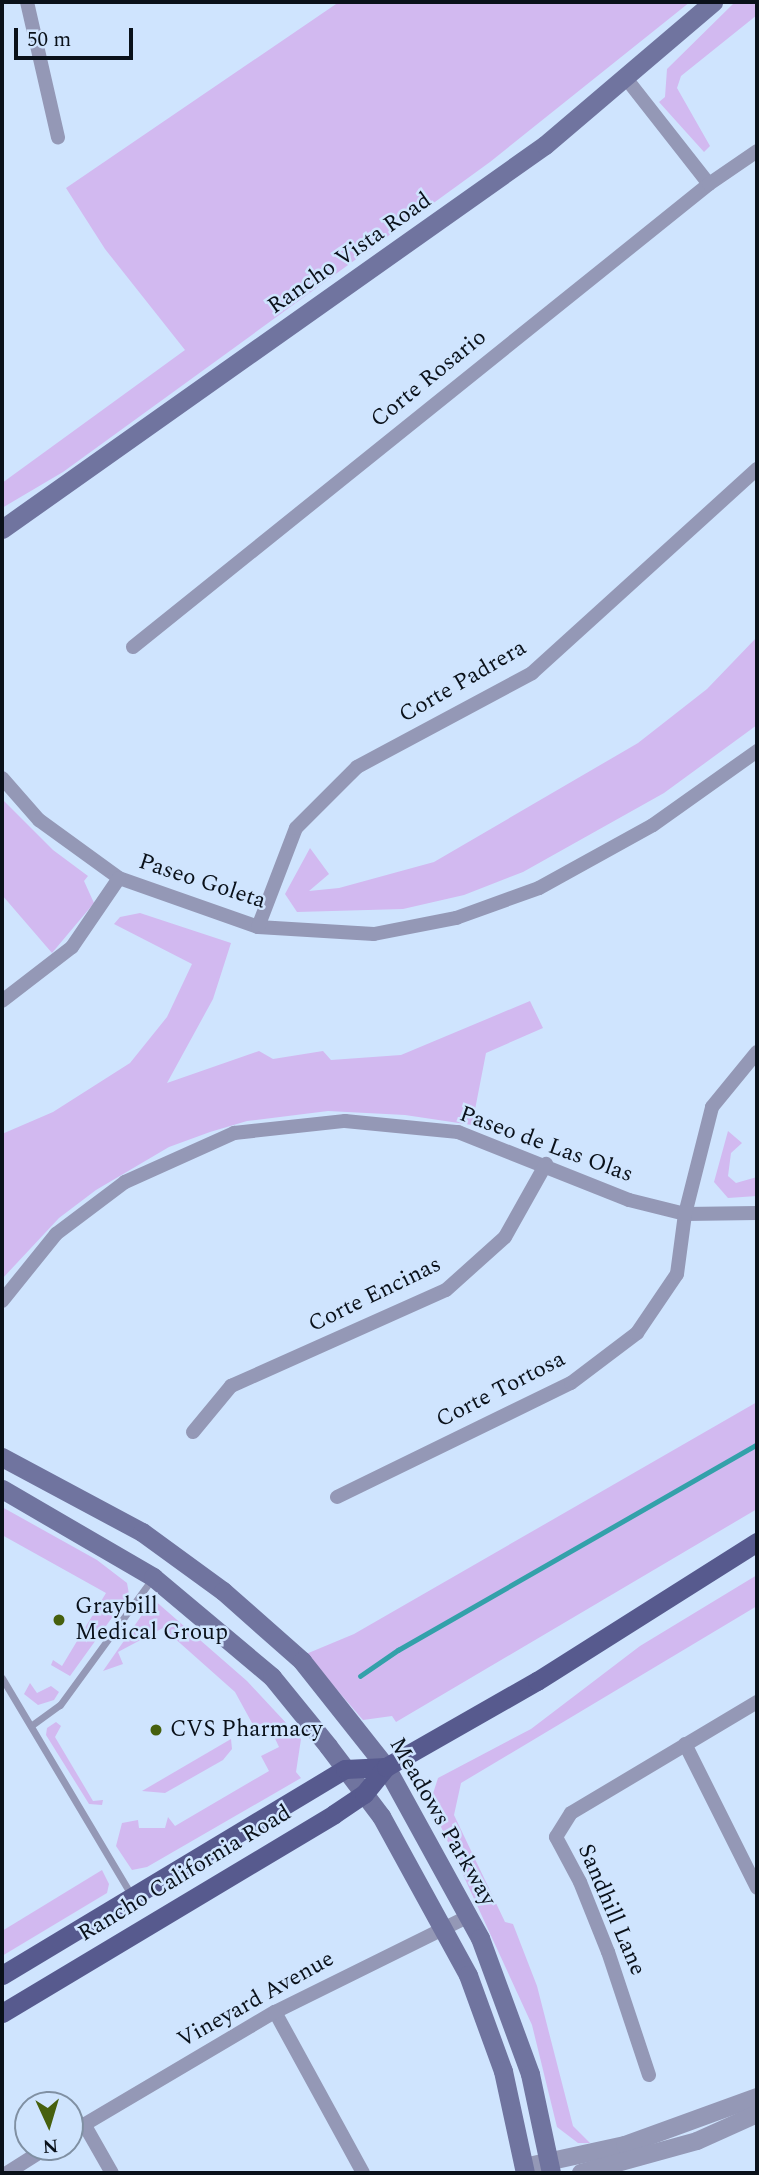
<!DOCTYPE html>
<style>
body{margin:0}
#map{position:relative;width:759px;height:2175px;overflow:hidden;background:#cfe4fe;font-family:Spectral,serif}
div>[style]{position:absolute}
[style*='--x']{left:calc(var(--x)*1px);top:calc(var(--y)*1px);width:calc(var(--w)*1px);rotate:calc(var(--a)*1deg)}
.green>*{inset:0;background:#d2b9f0}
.stream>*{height:4.5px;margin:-2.25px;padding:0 2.25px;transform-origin:2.25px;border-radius:2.25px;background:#33a1aa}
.service>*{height:7px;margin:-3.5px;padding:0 3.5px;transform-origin:3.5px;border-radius:3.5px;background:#9498b6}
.minor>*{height:14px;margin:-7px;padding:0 7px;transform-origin:7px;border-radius:7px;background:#9498b6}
.tertiary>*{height:18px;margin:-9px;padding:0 9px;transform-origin:9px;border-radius:9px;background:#9498b6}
.secondary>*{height:19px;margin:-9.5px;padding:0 9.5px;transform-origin:9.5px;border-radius:9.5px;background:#70749f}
.primary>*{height:19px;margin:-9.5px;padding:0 9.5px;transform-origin:9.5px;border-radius:9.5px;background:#575a8e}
.dots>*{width:19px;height:19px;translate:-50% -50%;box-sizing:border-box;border:4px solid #cfe4fe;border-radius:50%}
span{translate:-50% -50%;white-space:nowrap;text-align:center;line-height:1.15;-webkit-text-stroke:5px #cfe4fe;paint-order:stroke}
.street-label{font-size:23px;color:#0a111a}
.poi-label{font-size:23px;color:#0a111a}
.left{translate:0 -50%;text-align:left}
.frame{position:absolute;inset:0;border:4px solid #0a111a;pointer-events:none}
.north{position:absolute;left:14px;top:2091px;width:70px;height:70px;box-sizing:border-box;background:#cfe4fe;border:2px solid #8090a3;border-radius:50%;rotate:176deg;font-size:19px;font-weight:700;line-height:28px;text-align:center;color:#0a111a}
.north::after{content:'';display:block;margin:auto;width:24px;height:32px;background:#46600e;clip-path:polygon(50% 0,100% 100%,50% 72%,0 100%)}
.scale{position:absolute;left:14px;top:28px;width:119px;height:32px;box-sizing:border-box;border:4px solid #0a111a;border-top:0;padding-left:9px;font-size:21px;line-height:24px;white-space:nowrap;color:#0a111a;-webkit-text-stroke:5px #cfe4fe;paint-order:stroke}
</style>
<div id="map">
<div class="green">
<i style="clip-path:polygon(339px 2px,690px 2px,490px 162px,63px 472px,2px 508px,2px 483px,185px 350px,105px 249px,66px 188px)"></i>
<i style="clip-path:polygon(735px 2px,757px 2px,757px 15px,681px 76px,677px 88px,710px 146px,704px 152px,659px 102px,665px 97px,667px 69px)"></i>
<i style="clip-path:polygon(757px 637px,757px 725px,664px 793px,523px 872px,464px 895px,403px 909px,297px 912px,285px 894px,310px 848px,329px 874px,309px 891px,339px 888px,434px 862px,638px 743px,707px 689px)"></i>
<i style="clip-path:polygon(2px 799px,53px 850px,88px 876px,84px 881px,94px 903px,52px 953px,2px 895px)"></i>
<i style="clip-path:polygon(140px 913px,231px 943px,213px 999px,167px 1083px,259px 1051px,273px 1059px,323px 1051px,331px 1060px,401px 1055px,530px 1001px,543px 1028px,486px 1053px,472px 1125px,405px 1115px,328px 1111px,247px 1121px,210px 1132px,169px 1147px,96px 1190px,59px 1218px,2px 1279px,2px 1134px,53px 1112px,130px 1063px,167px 1017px,192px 964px,114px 924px,120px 917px)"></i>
<i style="clip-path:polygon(728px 1131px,742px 1143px,731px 1153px,728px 1176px,736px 1183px,757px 1177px,757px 1196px,728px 1198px,714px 1182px)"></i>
<i style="clip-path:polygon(757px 1402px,757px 1509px,396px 1722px,392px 1716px,363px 1720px,306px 1654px,354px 1634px)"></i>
<i style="clip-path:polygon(2px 1507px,97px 1560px,127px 1583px,129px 1594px,70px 1676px,51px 1665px,53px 1660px,62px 1666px,106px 1593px,2px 1535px)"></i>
<i style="clip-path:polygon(757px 1575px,757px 1606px,461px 1783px,454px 1815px,505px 1922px,513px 1924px,537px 1986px,573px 2126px,590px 2143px,578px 2143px,557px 2127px,532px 2025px,430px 1803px,438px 1778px,531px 1729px,640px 1646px)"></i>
<i style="clip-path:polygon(153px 1599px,247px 1681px,301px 1739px,296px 1772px,301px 1778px,147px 1867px,132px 1870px,116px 1846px,122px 1823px,138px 1820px,139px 1828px,165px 1828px,168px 1817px,175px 1826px,269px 1771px,261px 1756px,279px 1747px,270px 1728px,257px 1732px,235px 1692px,163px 1628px,118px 1652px,123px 1664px,103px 1671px)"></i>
<i style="clip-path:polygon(30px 1683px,37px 1693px,51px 1686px,59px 1692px,54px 1700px,38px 1705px,24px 1694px)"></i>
<i style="clip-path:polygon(56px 1722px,61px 1726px,55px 1737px,93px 1801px,103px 1800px,102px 1805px,89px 1804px,46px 1735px,47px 1728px)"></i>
<i style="clip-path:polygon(231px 1739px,232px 1749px,223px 1760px,165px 1793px,142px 1791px)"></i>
<i style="clip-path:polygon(102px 1870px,109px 1884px,107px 1893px,2px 1956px,2px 1931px)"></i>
</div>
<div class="stream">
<i style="--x:360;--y:1676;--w:46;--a:-34.4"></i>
<i style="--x:398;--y:1650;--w:414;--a:-29.8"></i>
</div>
<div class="service">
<i style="--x:2;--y:1678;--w:252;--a:59.2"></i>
<i style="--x:32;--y:1725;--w:34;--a:-36"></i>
<i style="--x:60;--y:1705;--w:156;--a:-53.9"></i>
</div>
<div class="minor">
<i style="--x:27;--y:2;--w:139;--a:77.1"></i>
<i style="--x:625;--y:77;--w:136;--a:51.9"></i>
<i style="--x:133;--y:647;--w:739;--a:-38.79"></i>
<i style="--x:709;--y:184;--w:58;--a:-34.5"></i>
<i style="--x:2;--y:778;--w:56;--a:48.6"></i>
<i style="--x:39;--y:820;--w:99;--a:35.9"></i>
<i style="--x:119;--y:878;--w:147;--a:19.4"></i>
<i style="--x:258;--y:927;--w:116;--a:3.5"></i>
<i style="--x:374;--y:934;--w:84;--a:-11"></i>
<i style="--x:456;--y:918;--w:88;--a:-19.9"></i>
<i style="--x:539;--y:888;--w:130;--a:-28.9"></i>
<i style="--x:653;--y:825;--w:128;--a:-35.4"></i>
<i style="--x:258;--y:927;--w:106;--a:-69"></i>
<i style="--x:296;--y:828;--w:86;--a:-45"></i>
<i style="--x:357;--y:767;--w:199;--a:-28.2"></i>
<i style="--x:532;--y:673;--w:304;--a:-42.2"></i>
<i style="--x:2;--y:1001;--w:88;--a:-37.6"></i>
<i style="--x:72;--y:947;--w:83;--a:-55.7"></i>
<i style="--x:2;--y:1301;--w:86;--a:-51.1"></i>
<i style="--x:56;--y:1234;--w:86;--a:-37"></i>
<i style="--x:125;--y:1182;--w:120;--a:-24.2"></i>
<i style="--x:234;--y:1133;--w:112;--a:-6.2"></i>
<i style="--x:345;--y:1121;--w:114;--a:5.6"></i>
<i style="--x:458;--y:1132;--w:184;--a:21.7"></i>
<i style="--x:629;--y:1200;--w:58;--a:14"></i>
<i style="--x:685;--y:1214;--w:72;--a:-0.8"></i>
<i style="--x:193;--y:1432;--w:60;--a:-50.4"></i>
<i style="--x:231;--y:1386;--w:235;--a:-24.1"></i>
<i style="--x:446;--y:1290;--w:79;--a:-41.9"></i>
<i style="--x:505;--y:1237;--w:84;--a:-60.7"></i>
<i style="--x:337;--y:1497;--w:260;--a:-26"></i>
<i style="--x:571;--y:1383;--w:83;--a:-37.1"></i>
<i style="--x:637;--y:1333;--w:71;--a:-55.9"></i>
<i style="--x:677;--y:1274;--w:61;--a:-82.4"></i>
<i style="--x:685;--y:1214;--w:110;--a:-75.8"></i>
<i style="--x:712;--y:1107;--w:71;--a:-50.7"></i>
<i style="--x:685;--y:1744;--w:161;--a:63.4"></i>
<i style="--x:275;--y:2012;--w:183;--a:61.3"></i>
<i style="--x:649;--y:2075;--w:130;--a:-108.4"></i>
<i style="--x:608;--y:1952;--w:75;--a:-111.8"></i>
<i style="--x:580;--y:1882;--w:51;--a:-118.1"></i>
<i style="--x:556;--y:1837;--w:28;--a:-58"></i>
<i style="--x:571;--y:1813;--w:217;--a:-30.8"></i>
<i style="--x:84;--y:2124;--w:56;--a:60.3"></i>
<i style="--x:70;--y:2133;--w:238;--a:-30.6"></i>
<i style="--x:275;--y:2012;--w:216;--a:-26.3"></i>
<i style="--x:7;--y:2173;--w:49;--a:-32.4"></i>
</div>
<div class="tertiary">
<i style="--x:524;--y:2167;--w:103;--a:-12.3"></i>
<i style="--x:625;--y:2145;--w:140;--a:-20"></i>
<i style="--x:581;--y:2173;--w:120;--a:-15.4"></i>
<i style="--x:697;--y:2141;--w:66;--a:-24.2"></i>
</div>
<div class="secondary">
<i style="--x:2;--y:529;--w:665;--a:-35.27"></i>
<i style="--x:545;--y:145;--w:221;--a:-40.4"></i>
<i style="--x:2;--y:1457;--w:159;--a:28.2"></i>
<i style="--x:142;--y:1532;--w:100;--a:36.1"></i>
<i style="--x:223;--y:1591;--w:106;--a:41.5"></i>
<i style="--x:302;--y:1661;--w:135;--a:51.6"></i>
<i style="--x:386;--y:1767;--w:195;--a:61.2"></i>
<i style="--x:480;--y:1938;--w:145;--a:69.8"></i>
<i style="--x:530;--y:2074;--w:101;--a:78"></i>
<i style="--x:2;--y:1489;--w:175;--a:30.2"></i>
<i style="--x:153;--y:1577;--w:155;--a:40"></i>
<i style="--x:272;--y:1677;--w:89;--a:50.9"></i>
<i style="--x:328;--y:1746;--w:88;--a:52.9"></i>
<i style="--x:381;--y:1816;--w:181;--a:61.3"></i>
<i style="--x:468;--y:1975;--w:102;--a:70"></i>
<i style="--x:503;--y:2071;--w:104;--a:77.8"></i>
</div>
<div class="primary">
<i style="--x:2;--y:1975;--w:400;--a:-31"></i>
<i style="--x:345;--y:1769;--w:41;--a:-2.8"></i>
<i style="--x:2;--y:2013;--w:387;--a:-30.9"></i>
<i style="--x:334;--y:1814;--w:36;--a:-34"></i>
<i style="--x:364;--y:1794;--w:35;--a:-51"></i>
<i style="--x:386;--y:1767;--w:174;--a:-29.7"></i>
<i style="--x:537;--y:1681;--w:260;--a:-32.3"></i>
</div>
<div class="dots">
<i style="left:59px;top:1620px;background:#46600e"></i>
<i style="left:156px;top:1730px;background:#46600e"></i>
</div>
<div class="street-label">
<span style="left:350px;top:254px;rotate:-35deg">Rancho Vista Road</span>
<span style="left:429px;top:379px;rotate:-39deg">Corte Rosario</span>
<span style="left:463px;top:682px;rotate:-30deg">Corte Padrera</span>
<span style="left:202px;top:882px;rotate:18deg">Paseo Goleta</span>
<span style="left:546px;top:1145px;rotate:20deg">Paseo de Las Olas</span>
<span style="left:375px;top:1295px;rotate:-26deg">Corte Encinas</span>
<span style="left:501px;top:1390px;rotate:-27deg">Corte Tortosa</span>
<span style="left:442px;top:1822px;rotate:60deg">Meadows Parkway</span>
<span style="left:185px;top:1874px;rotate:-31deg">Rancho California Road</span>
<span style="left:611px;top:1910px;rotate:67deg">Sandhill Lane</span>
<span style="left:256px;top:2000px;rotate:-29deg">Vineyard Avenue</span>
</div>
<div class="poi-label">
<span class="left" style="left:75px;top:1620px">Graybill<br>Medical Group</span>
<span class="left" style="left:170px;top:1730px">CVS Pharmacy</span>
</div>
<div class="frame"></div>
<div class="north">N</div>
<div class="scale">50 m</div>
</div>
